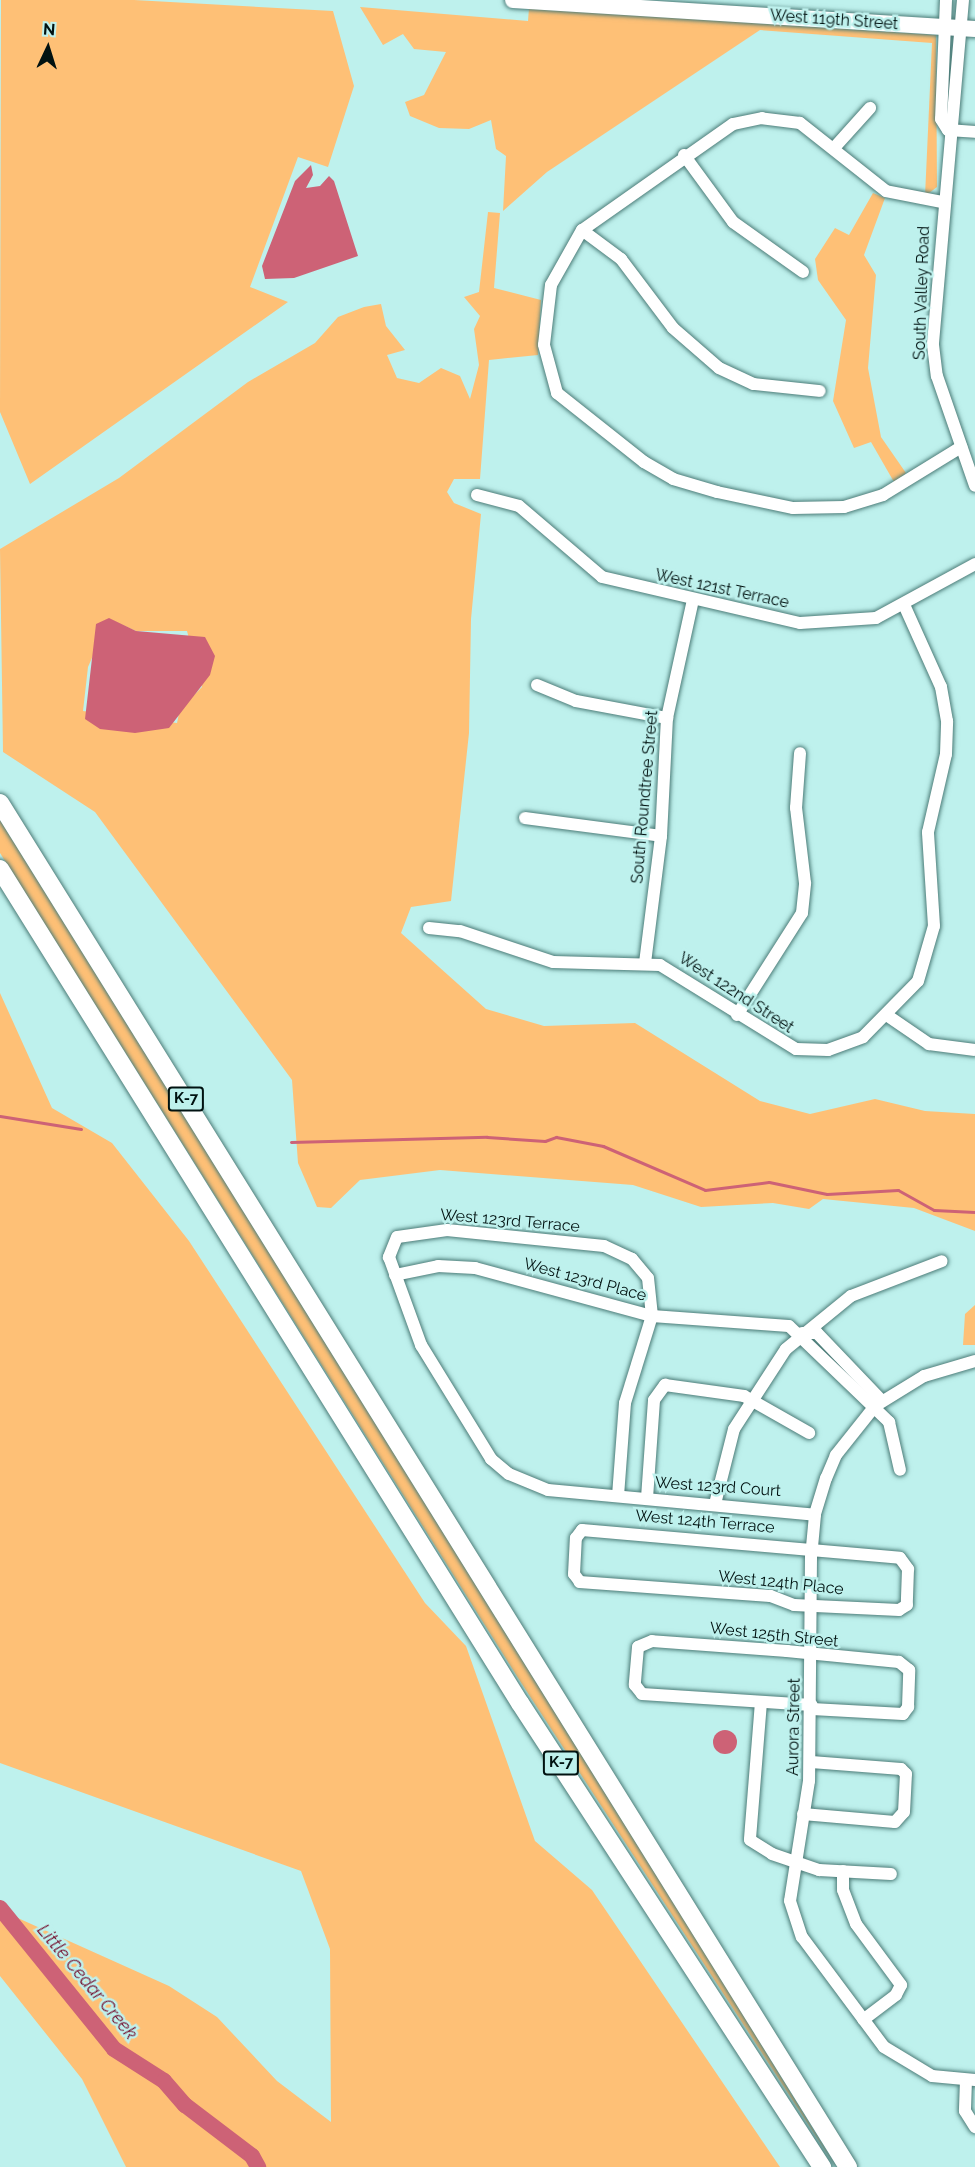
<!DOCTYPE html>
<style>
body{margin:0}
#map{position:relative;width:975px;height:2167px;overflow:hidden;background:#bef1ed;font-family:Raleway,sans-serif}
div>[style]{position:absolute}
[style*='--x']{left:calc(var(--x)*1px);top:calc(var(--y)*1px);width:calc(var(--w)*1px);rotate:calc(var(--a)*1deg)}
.green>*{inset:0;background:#fec076}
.water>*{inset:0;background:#cd6276}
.round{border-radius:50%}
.stream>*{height:3px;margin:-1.5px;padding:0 1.5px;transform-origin:1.5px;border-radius:1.5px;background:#cd6276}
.river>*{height:16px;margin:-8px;padding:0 8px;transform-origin:8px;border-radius:8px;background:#cd6276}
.roads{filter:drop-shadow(0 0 2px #4c7c78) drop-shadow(0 0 2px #4c7c78)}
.minor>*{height:12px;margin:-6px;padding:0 6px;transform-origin:6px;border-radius:6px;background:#fff}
.major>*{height:16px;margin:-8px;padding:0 8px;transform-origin:8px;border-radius:8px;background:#fff}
.highway>*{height:18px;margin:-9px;padding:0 9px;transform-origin:9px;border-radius:9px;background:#fff}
span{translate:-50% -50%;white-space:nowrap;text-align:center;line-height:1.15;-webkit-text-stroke:5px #bef1ed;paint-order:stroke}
.shield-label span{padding:2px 4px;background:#bef1ed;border:2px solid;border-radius:4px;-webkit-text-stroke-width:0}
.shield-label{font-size:15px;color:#011211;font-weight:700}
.street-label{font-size:16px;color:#011211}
.water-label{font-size:18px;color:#740f2e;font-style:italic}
.north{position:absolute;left:18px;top:18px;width:60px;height:60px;-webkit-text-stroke:4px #bef1ed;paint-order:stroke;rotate:4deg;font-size:16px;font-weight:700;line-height:24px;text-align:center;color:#011211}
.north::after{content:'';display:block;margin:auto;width:21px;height:27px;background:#011211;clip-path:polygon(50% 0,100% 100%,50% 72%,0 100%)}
</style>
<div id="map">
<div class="green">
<i style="clip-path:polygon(1px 0,134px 0,333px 11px,354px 86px,328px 167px,298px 157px,250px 287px,288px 302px,30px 484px,0 412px)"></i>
<i style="clip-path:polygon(360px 7px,528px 21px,529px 8px,936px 35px,937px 187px,925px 196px,932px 43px,760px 30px,547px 172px,503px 211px,506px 156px,496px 149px,491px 120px,469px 129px,439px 128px,410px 116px,405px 102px,424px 95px,446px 52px,414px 49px,403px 34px,383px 45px)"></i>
<i style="clip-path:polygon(873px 193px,885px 198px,864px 255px,876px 275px,868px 368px,881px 437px,906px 473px,894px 482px,871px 442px,854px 448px,833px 401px,846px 320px,818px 280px,815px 259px,835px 228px,849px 235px)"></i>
<i style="clip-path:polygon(evenodd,488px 212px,500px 213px,494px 288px,541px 300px,538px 355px,489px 360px,480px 479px,454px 479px,447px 492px,454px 503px,481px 514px,471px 619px,469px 733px,451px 901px,411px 907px,401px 933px,486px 1009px,544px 1026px,635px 1023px,760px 1101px,810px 1114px,875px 1099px,925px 1111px,975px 1114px,975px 1231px,914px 1208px,823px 1199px,809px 1209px,773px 1203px,701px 1207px,633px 1185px,440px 1170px,360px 1180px,331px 1208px,317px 1207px,298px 1163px,292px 1080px,95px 812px,3px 752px,0 549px,119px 478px,248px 382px,315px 343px,338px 317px,364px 307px,381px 304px,386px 326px,405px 350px,387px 355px,397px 378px,419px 383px,441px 368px,460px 376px,470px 399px,479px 365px,474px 329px,480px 316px,464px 297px,479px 292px,488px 212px,109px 619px,136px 631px,187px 631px,202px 687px,180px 709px,177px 723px,83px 711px,88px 667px,109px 619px)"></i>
<i style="clip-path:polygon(0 820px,739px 2008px,836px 2167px,518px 1678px,0 853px)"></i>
<i style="clip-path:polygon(0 993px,52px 1108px,112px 1143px,189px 1241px,425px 1603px,466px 1646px,535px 1841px,592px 1890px,780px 2167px,126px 2167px,82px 2079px,0 1976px,0 1910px,169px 1986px,217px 2017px,277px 2081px,331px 2122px,330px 1949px,301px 1871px,0 1763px)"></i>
<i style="clip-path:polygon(975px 1305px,975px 1345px,963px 1345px,965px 1314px)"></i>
</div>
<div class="water">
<i style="clip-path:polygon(311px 165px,313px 175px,306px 188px,320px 186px,329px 176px,334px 181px,358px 256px,294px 278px,265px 279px,262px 266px,295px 181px)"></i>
<i style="clip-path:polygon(109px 618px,136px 631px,205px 637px,215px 656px,210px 675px,169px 728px,135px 733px,100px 729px,85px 719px,96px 624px)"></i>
<i class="round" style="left:713px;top:1730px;width:24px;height:24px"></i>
</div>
<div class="stream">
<i style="--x:0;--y:1116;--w:82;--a:9.1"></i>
<i style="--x:291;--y:1142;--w:196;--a:-1.5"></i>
<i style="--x:487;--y:1137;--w:58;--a:3.9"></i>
<i style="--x:545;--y:1141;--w:12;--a:-20"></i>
<i style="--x:556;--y:1137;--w:48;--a:10.8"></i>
<i style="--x:603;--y:1146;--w:111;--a:23.3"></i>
<i style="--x:705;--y:1190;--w:64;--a:-7.1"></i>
<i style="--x:769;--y:1182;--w:59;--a:11.7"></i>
<i style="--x:827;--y:1194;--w:71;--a:-3.2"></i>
<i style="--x:898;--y:1190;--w:41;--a:29.1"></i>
<i style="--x:934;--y:1210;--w:41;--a:2.8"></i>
</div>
<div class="river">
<i style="--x:0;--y:1908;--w:181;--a:51"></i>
<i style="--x:114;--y:2049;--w:59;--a:32.6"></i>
<i style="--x:164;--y:2081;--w:32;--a:49"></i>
<i style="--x:185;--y:2105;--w:84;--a:37.3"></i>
<i style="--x:252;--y:2156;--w:13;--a:61"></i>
</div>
<div class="roads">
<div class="minor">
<i style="--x:946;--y:0;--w:119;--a:92.4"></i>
<i style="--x:941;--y:119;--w:13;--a:58"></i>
<i style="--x:963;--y:0;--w:346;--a:95"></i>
<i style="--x:933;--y:345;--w:31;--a:83"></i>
<i style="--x:937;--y:376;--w:116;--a:70.9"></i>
<i style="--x:948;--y:130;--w:27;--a:4"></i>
<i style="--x:834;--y:148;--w:54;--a:-48"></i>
<i style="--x:684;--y:155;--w:83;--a:53.8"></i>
<i style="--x:733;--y:222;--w:86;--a:35.5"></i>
<i style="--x:942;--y:202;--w:57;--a:-168.9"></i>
<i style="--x:886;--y:191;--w:110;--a:-141.7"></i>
<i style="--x:800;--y:123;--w:38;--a:-173"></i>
<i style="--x:762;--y:118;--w:30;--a:168"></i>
<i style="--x:733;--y:124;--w:184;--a:144.9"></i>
<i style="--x:582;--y:230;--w:63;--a:119.4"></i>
<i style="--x:551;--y:285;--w:60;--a:96.7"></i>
<i style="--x:544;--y:345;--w:50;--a:74.8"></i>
<i style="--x:557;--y:393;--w:111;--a:38.4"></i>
<i style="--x:644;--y:462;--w:34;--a:30"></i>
<i style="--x:673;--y:479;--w:46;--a:16.5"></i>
<i style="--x:717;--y:492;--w:78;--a:11.9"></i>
<i style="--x:793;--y:508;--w:51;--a:-1.1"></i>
<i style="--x:844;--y:507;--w:41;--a:-17.1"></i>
<i style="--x:883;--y:495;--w:92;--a:-31.6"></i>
<i style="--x:582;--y:230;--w:49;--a:36.6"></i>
<i style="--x:621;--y:259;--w:86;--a:53"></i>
<i style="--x:673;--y:328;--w:61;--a:41"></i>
<i style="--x:719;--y:368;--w:38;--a:25"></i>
<i style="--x:754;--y:384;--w:66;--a:6.1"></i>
<i style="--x:477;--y:495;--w:43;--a:14.7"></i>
<i style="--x:519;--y:506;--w:109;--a:40.5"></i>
<i style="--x:602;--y:577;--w:203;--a:13.1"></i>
<i style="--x:800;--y:623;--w:76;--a:-3.8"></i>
<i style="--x:876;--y:618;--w:113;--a:-28.6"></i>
<i style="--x:537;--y:685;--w:42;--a:22.3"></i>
<i style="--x:576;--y:701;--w:93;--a:10.6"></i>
<i style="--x:525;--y:818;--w:137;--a:7.5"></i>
<i style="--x:429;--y:928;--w:31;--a:6"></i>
<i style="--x:460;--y:931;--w:98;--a:18.4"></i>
<i style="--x:553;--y:962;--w:107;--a:1.6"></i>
<i style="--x:660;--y:965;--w:160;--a:31.7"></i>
<i style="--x:796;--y:1049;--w:32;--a:2"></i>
<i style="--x:828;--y:1050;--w:37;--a:-20"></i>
<i style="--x:863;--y:1037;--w:78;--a:-45.5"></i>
<i style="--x:918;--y:981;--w:57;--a:-73.8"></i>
<i style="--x:934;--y:926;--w:94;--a:-93.7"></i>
<i style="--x:928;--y:832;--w:80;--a:-77"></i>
<i style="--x:946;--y:754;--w:33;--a:-88"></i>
<i style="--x:947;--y:721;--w:35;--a:-100"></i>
<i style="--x:941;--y:687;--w:88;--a:-114.2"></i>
<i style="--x:645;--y:963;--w:128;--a:-82.8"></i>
<i style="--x:661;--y:836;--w:118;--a:-87.1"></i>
<i style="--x:667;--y:718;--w:121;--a:-77.6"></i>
<i style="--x:737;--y:1015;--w:121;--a:-57.5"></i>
<i style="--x:802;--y:913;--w:30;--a:-84"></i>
<i style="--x:805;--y:883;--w:76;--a:-96.8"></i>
<i style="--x:796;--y:808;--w:55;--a:-85.8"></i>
<i style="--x:888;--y:1016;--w:50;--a:34.3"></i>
<i style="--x:929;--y:1044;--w:46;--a:7.4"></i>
<i style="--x:395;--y:1275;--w:44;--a:-11.8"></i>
<i style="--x:438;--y:1266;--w:37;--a:3"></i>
<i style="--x:475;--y:1268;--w:183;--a:15.2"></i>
<i style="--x:652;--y:1316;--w:137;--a:4.2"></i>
<i style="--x:789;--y:1326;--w:139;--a:43.8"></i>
<i style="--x:889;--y:1422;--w:49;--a:77.1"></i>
<i style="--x:802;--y:1333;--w:15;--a:0"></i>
<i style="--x:817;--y:1333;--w:94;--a:46.3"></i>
<i style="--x:975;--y:1361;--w:53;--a:163.6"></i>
<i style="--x:924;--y:1376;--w:57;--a:148.5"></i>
<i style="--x:875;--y:1406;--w:63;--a:128.5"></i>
<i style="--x:836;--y:1455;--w:25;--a:113"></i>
<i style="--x:826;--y:1478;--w:39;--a:107"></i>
<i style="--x:815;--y:1515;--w:42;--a:95.4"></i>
<i style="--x:811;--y:1557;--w:224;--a:90.5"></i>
<i style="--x:809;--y:1781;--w:121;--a:99"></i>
<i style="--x:790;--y:1901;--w:38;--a:72"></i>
<i style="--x:802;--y:1937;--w:137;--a:53.3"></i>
<i style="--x:884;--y:2047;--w:56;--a:31.1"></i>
<i style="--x:932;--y:2076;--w:43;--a:5.3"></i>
<i style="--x:618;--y:1496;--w:93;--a:-85.7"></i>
<i style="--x:625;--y:1403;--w:91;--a:-72.8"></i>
<i style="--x:652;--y:1316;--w:38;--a:-96"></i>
<i style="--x:648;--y:1278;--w:25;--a:-130"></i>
<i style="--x:632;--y:1259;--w:31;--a:-155"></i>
<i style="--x:604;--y:1246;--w:158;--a:-174.2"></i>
<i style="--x:447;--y:1230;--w:50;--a:172"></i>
<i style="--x:397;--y:1237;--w:22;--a:112"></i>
<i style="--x:389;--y:1257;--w:94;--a:70"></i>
<i style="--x:421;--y:1345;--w:134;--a:58.4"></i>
<i style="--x:491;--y:1459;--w:23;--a:40"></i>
<i style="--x:509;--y:1474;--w:42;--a:22.3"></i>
<i style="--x:548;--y:1490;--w:268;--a:5.3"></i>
<i style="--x:647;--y:1498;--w:98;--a:-85.9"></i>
<i style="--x:654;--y:1400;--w:19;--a:-54"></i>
<i style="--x:665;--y:1385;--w:80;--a:7.9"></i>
<i style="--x:744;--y:1396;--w:75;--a:29.6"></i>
<i style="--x:715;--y:1504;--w:77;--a:-75.8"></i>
<i style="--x:734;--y:1429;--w:95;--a:-57"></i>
<i style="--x:786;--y:1349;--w:84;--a:-39.2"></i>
<i style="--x:851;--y:1296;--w:97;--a:-21"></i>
<i style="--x:582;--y:1530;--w:319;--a:5"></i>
<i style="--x:900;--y:1558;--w:14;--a:54"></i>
<i style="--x:908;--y:1569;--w:36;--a:92"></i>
<i style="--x:907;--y:1605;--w:9;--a:148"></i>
<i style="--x:899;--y:1610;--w:105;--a:-177.3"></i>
<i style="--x:794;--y:1605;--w:26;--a:-159"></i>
<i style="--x:770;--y:1596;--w:191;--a:-175.8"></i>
<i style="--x:580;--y:1582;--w:10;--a:-127"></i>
<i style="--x:574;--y:1574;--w:36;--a:-87"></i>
<i style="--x:576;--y:1538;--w:10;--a:-53"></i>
<i style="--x:761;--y:1702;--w:138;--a:94.6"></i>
<i style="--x:750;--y:1840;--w:26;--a:32"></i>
<i style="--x:772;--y:1854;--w:50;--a:18.8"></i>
<i style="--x:819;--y:1870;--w:72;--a:3.2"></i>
<i style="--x:812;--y:1709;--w:91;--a:3.1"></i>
<i style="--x:903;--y:1714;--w:9;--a:-54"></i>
<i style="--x:908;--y:1707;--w:37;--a:-88"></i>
<i style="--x:909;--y:1670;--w:13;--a:-141"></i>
<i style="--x:899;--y:1662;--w:113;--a:-174.4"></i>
<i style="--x:787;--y:1651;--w:135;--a:-175.8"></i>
<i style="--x:652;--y:1641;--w:15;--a:157"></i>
<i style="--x:638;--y:1647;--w:38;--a:95"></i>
<i style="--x:635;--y:1685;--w:11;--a:52"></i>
<i style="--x:642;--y:1694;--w:170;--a:3.7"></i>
<i style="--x:803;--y:1814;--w:92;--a:5"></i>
<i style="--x:895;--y:1822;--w:13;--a:-48"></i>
<i style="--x:904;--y:1812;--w:38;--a:-87"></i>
<i style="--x:906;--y:1774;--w:7;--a:-135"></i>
<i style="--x:901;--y:1769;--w:90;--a:-175.6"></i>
<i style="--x:843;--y:1871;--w:19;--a:90"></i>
<i style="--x:843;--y:1890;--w:36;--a:69"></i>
<i style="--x:856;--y:1924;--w:76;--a:53.6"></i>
<i style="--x:901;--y:1985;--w:11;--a:117"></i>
<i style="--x:896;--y:1995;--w:41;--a:142.9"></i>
<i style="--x:966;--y:2080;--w:31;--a:92"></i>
<i style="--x:965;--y:2111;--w:19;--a:58"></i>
</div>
<div class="major">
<i style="--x:513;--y:0;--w:463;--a:3.6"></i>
</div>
<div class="highway">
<i style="--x:0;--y:803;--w:1606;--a:58.13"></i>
<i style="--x:0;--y:869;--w:983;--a:58.06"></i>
<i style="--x:520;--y:1703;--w:554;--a:56.94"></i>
</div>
</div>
<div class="shield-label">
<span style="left:186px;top:1099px">K-7</span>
<span style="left:561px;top:1763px">K-7</span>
</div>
<div class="street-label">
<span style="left:834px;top:20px;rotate:4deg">West 119th Street</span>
<span style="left:922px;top:293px;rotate:-88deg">South Valley Road</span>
<span style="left:722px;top:589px;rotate:12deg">West 121st Terrace</span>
<span style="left:645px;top:797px;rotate:-85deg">South Roundtree Street</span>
<span style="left:736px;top:993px;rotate:33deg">West 122nd Street</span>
<span style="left:510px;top:1221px;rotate:5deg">West 123rd Terrace</span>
<span style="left:585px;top:1280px;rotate:15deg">West 123rd Place</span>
<span style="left:718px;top:1487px;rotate:4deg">West 123rd Court</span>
<span style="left:705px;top:1522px;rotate:5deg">West 124th Terrace</span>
<span style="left:781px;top:1583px;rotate:6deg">West 124th Place</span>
<span style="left:774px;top:1635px;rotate:6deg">West 125th Street</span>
<span style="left:794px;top:1727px;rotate:-89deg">Aurora Street</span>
</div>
<div class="water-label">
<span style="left:87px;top:1982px;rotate:50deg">Little Cedar Creek</span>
</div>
<div class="north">N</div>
</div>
